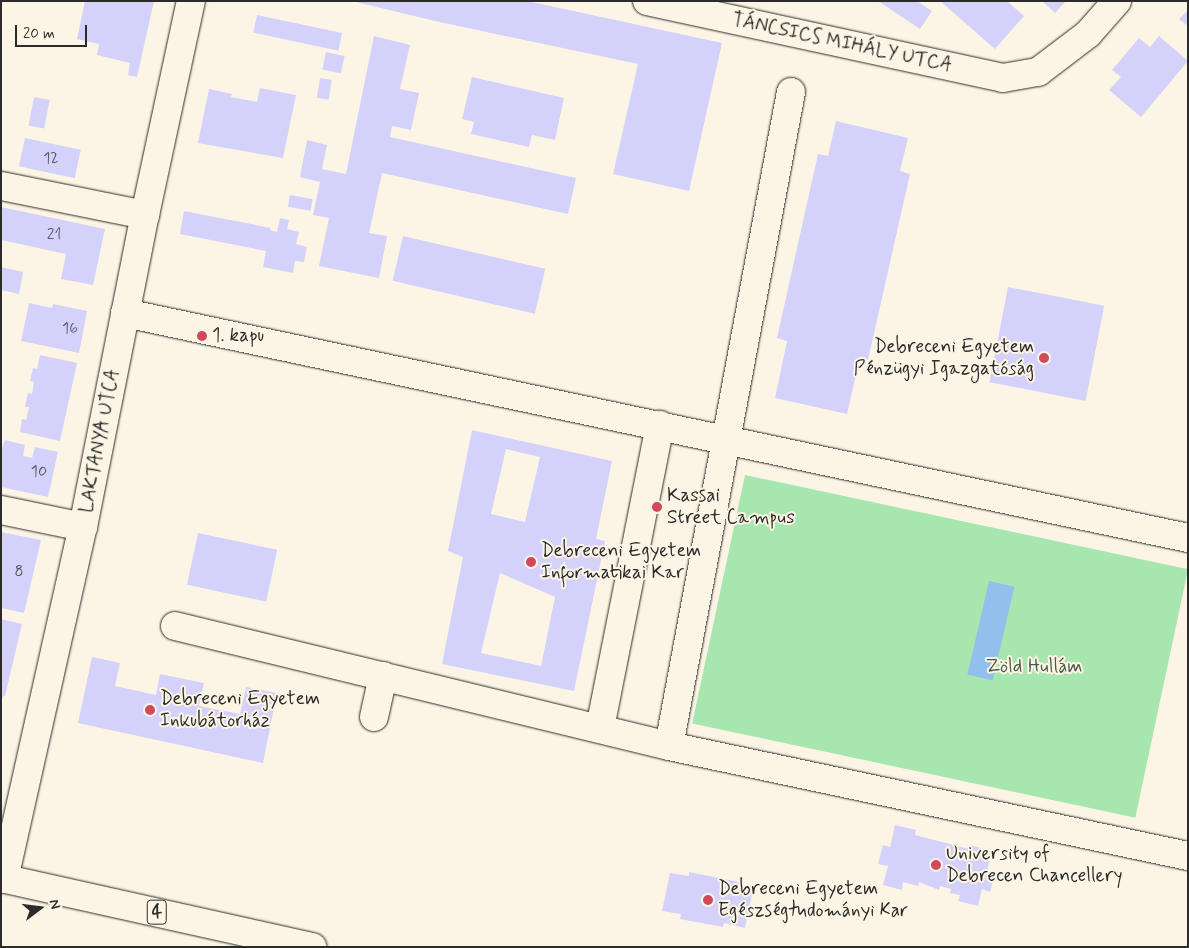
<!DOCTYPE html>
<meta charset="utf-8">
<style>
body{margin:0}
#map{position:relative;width:1189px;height:948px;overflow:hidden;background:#fcf5e5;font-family:Mynerve,sans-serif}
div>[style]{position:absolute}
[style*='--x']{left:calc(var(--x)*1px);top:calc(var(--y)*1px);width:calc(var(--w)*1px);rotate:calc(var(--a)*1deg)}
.green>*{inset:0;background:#a7e7af;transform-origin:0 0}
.water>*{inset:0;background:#92bfec;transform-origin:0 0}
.building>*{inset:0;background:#d4d2fb;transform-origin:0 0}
.roads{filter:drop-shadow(0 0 1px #2b2b2b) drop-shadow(0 0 1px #2b2b2b)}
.minor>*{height:28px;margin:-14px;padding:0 14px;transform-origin:14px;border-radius:14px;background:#fcf5e5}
.major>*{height:28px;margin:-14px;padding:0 14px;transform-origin:14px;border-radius:14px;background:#fcf5e5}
.dots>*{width:14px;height:14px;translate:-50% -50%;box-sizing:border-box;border:2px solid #fcf5e5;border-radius:50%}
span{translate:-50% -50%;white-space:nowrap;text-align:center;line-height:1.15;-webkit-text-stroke:4px #fcf5e5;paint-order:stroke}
.number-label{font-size:16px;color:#55555f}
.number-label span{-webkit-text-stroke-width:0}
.shield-label span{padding:1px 4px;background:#fcf5e5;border:1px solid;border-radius:4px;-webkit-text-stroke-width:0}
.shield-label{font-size:18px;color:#2b2b2b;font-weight:700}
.street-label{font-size:19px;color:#2b2b2b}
.poi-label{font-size:19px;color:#2b2b2b}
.left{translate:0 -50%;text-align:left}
.right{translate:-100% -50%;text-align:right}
.park-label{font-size:19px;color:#4a5a4c}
.frame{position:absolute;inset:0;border:2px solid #2b2b2b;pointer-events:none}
.north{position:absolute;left:15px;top:883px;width:50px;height:50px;-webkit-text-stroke:4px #fcf5e5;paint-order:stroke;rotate:75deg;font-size:14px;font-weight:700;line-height:20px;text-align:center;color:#2b2b2b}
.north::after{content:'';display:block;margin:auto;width:18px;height:22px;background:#2b2b2b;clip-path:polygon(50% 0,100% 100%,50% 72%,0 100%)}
.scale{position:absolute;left:15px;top:25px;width:72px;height:22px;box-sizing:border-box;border:2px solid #2b2b2b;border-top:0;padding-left:6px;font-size:15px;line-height:18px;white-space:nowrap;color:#2b2b2b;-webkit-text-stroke:4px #fcf5e5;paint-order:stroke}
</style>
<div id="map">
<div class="green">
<i style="left:745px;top:475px;width:453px;height:254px;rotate:12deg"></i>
</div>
<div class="water">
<i style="left:989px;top:581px;width:26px;height:96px;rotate:13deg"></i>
</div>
<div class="building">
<i style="clip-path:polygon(85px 1px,154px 1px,137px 77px,128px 75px,130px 63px,97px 55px,99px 44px,77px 39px)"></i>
<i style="clip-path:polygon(352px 1px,527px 1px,722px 43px,689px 191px,613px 174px,638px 64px,435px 21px)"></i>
<i style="clip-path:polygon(878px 1px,917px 1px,932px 11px,920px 29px)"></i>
<i style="clip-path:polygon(940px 1px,1007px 1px,1024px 16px,995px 49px)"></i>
<i style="clip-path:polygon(1042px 1px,1066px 1px,1055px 13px)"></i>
<i style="clip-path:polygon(1188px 10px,1188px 26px,1179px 19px)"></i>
<i style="left:257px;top:15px;width:87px;height:18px;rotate:12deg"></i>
<i style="clip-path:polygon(374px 36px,410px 45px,400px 89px,419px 93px,411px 130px,392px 126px,390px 137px,576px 178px,568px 214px,382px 173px,369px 233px,387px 236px,379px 278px,319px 266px,329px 218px,313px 215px,320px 182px,300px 177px,307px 140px,327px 145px,322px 169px,346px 174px)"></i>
<i style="clip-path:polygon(1159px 36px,1188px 61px,1141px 117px,1109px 90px,1121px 77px,1112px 70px,1139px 38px,1150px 47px)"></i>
<i style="left:326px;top:52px;width:19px;height:18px;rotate:12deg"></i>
<i style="clip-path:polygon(472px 77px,564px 98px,555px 140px,532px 135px,529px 147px,471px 134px,474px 122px,462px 119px)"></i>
<i style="left:320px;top:78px;width:12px;height:20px;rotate:9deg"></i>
<i style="clip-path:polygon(260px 88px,296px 95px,283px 158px,198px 143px,209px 89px,232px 94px,231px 97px,257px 102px)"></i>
<i style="left:34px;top:97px;width:16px;height:29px;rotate:11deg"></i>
<i style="clip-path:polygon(836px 121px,908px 138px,900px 171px,910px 174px,868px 360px,860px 358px,847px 414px,775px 398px,787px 341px,777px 338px,818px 154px,828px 156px)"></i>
<i style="left:25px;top:138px;width:57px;height:29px;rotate:12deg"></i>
<i style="left:290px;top:195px;width:23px;height:12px;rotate:10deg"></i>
<i style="clip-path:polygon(1px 207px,105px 229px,93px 285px,61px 279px,66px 254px,1px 240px)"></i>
<i style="clip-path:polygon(184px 211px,271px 228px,270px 230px,277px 232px,280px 218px,289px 220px,287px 229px,299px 232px,296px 244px,307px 247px,304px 262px,295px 261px,293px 273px,263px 267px,266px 251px,180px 234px)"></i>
<i style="left:403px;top:236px;width:146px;height:46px;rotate:13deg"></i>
<i style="clip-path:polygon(1px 267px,23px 272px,19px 294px,1px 290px)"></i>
<i style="left:1008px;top:287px;width:98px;height:97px;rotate:11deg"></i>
<i style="clip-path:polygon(29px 303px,52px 308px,53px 304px,87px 311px,79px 353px,21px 341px)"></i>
<i style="clip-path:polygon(40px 355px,77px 363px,60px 441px,20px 432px,22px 419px,26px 420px,29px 407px,25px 407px,28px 393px,32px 394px,34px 382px,30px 381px,33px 368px,37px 369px)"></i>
<i style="clip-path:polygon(evenodd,472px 430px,612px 461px,596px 539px,605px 541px,574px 691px,442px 664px,463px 557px,448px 551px,472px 430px,506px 449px,540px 457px,525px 522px,491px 514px,506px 449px,472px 430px,500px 573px,555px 597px,541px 666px,481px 653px,500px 573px)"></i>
<i style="clip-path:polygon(5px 440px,25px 445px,23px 456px,32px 458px,35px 447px,58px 452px,48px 497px,1px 487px,1px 451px)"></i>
<i style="clip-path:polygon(1px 532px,41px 540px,24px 613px,1px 608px)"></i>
<i style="left:198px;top:533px;width:81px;height:53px;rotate:12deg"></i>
<i style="clip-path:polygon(1px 619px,22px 624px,5px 696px,3px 696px,2px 699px)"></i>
<i style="clip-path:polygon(92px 657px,120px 663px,115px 686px,156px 695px,160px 674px,204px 683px,199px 706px,240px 714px,246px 687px,277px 693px,263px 763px,78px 723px)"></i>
<i style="clip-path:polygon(895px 825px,916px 830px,915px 835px,969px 849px,970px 845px,992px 851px,987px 871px,995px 873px,990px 892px,982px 889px,978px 906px,958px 901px,960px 895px,950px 893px,951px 889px,940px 886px,939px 890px,919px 882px,918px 886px,903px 882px,902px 890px,883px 885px,888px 866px,878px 864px,883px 845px,890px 847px)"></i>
<i style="clip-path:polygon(689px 872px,739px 882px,739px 886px,753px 889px,745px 928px,724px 923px,723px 927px,680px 919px,681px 914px,662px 911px,670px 873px,689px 876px)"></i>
</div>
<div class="roads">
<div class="minor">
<i style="--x:647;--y:1;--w:364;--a:12.2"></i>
<i style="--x:1003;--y:78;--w:36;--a:-10"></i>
<i style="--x:1038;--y:72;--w:63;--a:-37.2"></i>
<i style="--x:1088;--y:34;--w:44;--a:-48.7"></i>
<i style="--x:791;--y:92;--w:665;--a:100.57"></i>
<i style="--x:669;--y:746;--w:531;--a:11.97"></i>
<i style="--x:1;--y:186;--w:147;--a:11.4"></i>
<i style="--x:125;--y:313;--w:1087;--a:11.95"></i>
<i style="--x:1;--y:510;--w:84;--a:11.7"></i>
<i style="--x:175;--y:626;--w:508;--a:13.65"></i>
<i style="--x:374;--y:717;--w:42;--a:-77.6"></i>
<i style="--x:600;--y:728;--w:309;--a:-78.8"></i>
<i style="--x:4;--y:879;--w:361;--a:-77.4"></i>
<i style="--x:83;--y:527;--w:318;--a:-78.8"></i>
<i style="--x:145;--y:215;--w:219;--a:-77.9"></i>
</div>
<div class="major">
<i style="--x:1;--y:878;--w:319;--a:12.5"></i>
</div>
</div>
<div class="dots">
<i style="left:202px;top:336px;background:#d1495b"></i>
<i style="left:1044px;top:358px;background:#d1495b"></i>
<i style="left:657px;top:507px;background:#d1495b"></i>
<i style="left:531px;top:562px;background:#d1495b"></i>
<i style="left:150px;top:710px;background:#d1495b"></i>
<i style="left:936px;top:865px;background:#d1495b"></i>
<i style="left:708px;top:900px;background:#d1495b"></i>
</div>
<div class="number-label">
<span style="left:51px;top:159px">12</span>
<span style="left:54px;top:235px">21</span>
<span style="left:70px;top:329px">16</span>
<span style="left:39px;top:472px">10</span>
<span style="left:19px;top:572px">8</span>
</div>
<div class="shield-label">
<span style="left:157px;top:912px">4</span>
</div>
<div class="street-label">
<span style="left:842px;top:43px;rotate:12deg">TÁNCSICS MIHÁLY UTCA</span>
<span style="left:100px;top:441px;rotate:-79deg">LAKTANYA UTCA</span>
</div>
<div class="poi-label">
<span class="left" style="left:212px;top:336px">1. kapu</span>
<span class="right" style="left:1034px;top:358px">Debreceni Egyetem<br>Pénzügyi Igazgatóság</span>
<span class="left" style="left:667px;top:507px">Kassai<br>Street Campus</span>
<span class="left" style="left:541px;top:562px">Debreceni Egyetem<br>Informatikai Kar</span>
<span class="left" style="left:160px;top:710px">Debreceni Egyetem<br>Inkubátorház</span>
<span class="left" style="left:946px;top:865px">University of<br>Debrecen Chancellery</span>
<span class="left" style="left:718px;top:900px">Debreceni Egyetem<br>Egészségtudományi Kar</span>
</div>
<div class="park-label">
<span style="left:1034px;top:667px">Zöld Hullám</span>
</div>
<div class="frame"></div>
<div class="north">N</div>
<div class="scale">20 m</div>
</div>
